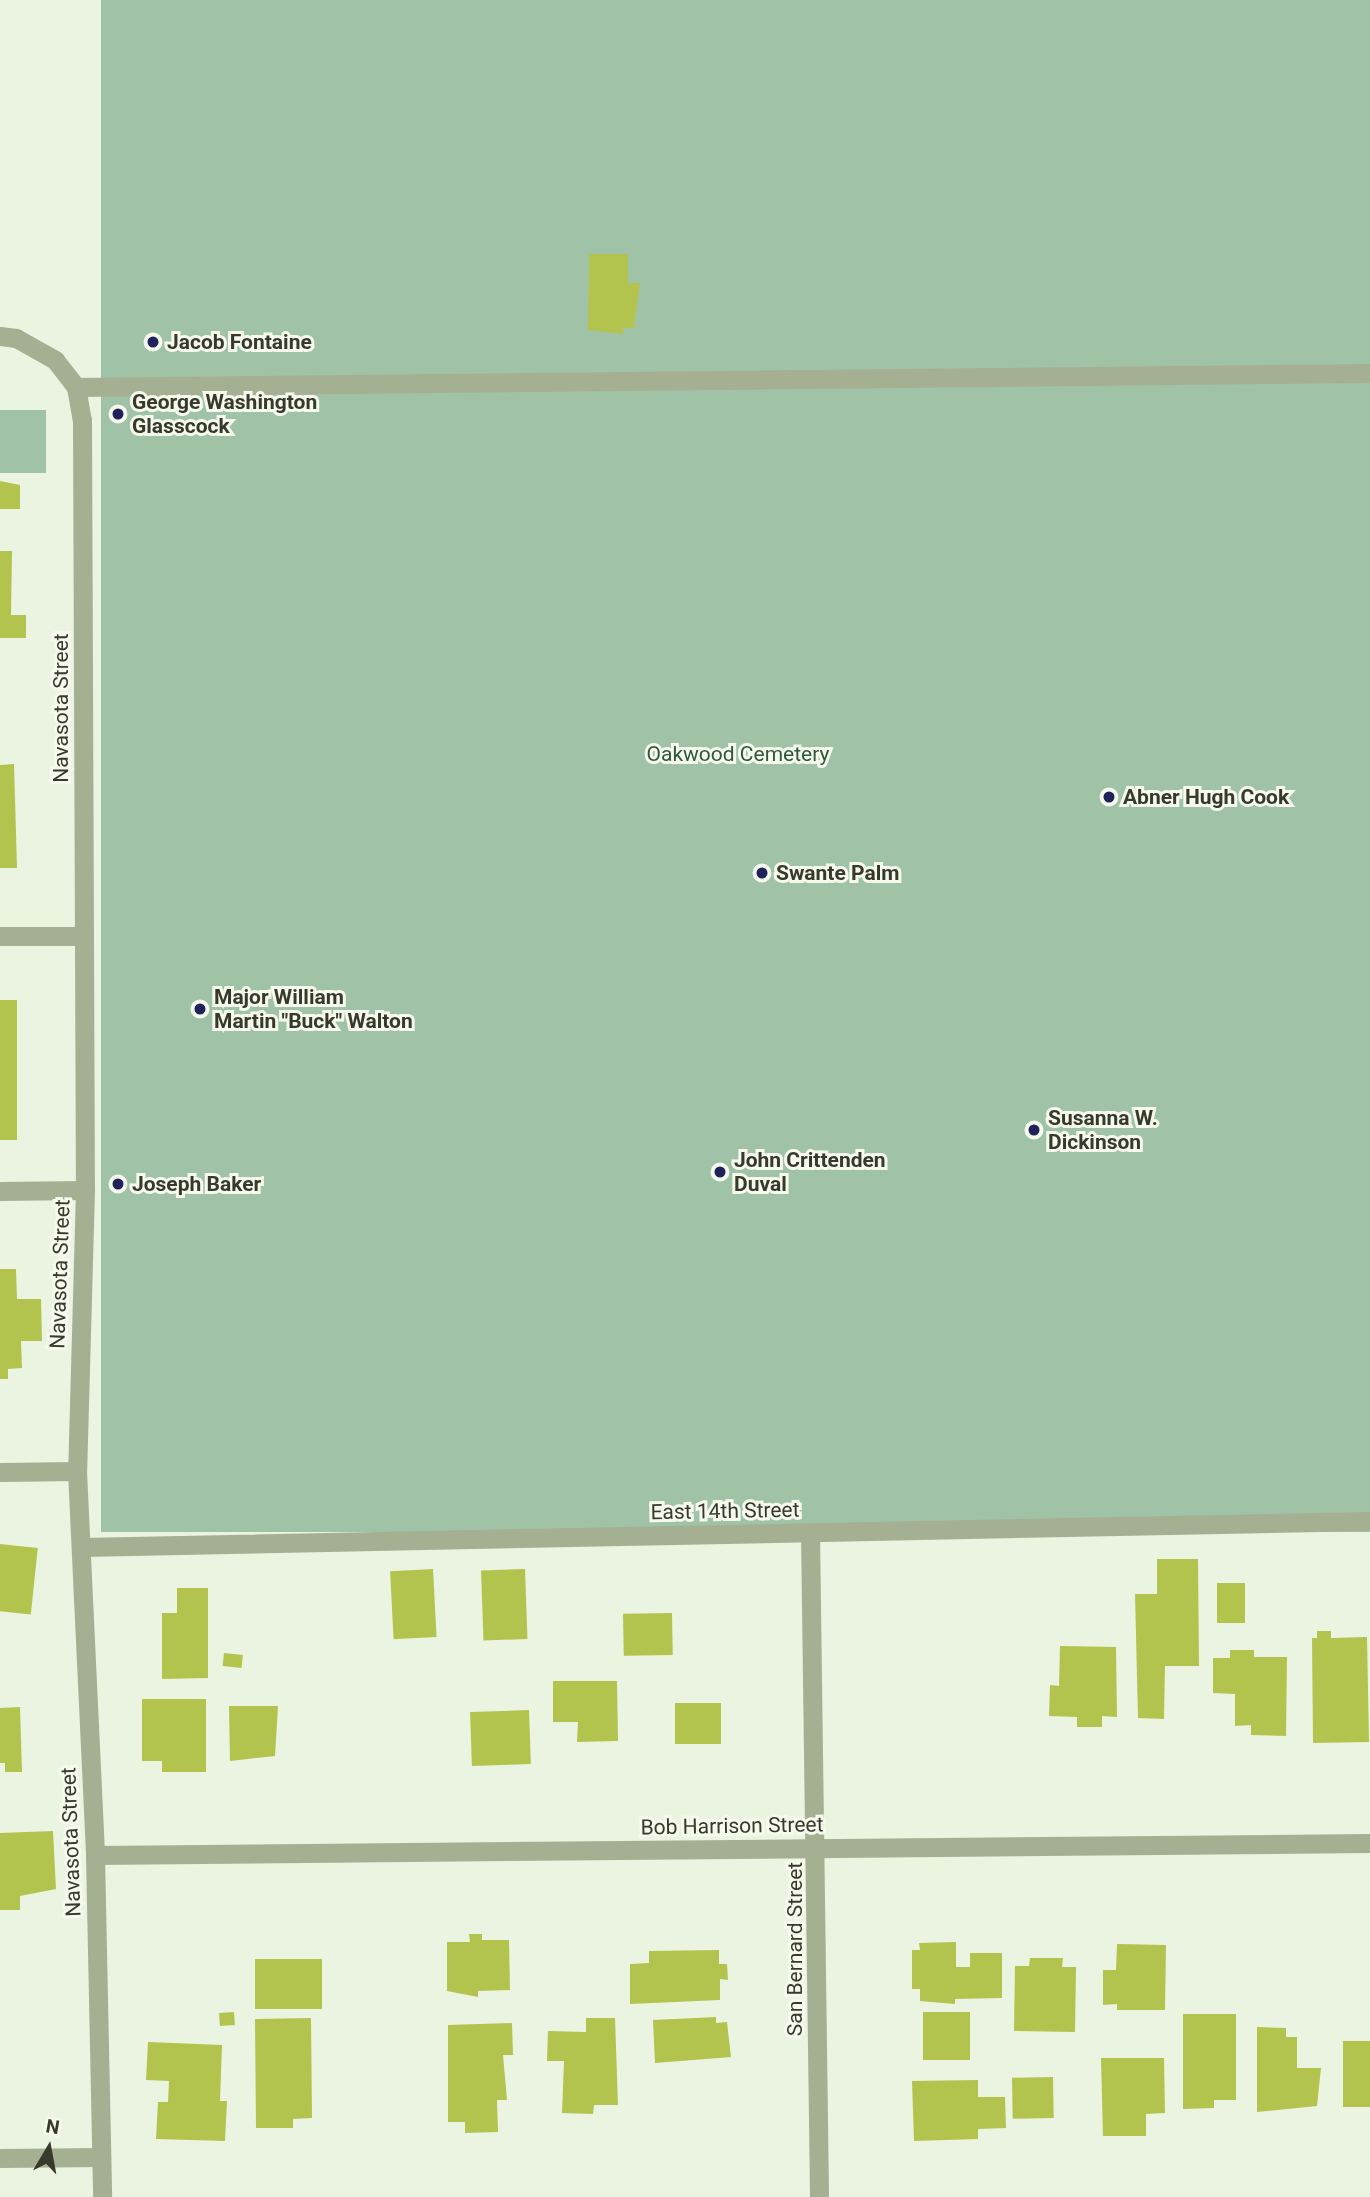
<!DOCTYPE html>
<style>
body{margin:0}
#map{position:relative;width:1370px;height:2197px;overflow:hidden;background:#ebf3e1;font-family:Roboto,sans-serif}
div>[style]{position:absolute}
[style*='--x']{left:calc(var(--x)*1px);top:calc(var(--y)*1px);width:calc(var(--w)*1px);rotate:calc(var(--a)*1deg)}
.green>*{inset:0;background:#a0c3a8;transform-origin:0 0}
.building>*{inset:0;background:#b3c44e;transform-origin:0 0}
.service>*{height:19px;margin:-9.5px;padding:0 9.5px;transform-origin:9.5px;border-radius:9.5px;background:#a5af92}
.minor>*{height:19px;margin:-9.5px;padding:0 9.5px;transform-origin:9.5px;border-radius:9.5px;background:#a5af92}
.dots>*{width:19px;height:19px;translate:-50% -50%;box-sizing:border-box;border:4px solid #f5faed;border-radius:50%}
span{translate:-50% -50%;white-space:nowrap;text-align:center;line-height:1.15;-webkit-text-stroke:6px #f5faed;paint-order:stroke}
.poi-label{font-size:21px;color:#373a2b;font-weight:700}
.left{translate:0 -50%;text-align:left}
.street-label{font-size:21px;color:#373a2b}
.park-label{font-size:21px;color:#2f583a}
.north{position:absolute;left:14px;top:2113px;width:70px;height:70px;-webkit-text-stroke:5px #f5faed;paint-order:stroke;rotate:10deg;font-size:19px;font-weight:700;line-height:28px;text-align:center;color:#373a2b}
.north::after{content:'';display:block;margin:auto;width:24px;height:32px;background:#373a2b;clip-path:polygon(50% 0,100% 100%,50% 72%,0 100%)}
</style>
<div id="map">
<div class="green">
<i style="left:101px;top:0;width:1269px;height:1532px"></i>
<i style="left:0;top:410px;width:46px;height:63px"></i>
</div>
<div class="building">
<i style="clip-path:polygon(589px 254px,628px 254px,628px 283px,640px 283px,634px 328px,623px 328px,624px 334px,588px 330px)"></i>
<i style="clip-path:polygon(0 481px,20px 485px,20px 509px,0 509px)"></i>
<i style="clip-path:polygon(0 551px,12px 551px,11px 615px,26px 615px,26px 638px,0 638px)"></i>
<i style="clip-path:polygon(14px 764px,17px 868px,0 868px,0 765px)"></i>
<i style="left:0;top:1000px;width:17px;height:140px"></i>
<i style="clip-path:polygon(0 1269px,16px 1269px,17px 1299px,41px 1299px,42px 1341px,21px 1341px,22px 1368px,8px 1369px,8px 1379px,0 1379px)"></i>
<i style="left:0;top:1544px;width:38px;height:67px;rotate:6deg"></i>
<i style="clip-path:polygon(1157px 1559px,1198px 1559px,1199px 1666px,1165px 1666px,1164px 1719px,1138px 1718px,1135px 1594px,1157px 1594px)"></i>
<i style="left:433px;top:1569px;width:68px;height:43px;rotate:87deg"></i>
<i style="left:525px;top:1569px;width:70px;height:44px;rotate:88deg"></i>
<i style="left:1217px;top:1583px;width:28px;height:40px"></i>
<i style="clip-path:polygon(177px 1588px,208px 1588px,208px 1678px,162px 1679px,162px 1613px,177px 1613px)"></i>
<i style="left:672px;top:1613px;width:42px;height:49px;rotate:89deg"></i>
<i style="clip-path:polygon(1317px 1631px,1331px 1631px,1331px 1638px,1367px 1637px,1369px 1742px,1313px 1743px,1312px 1638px,1317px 1638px)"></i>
<i style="clip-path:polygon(1060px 1646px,1116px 1647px,1117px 1717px,1102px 1716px,1102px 1727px,1077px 1727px,1077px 1717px,1049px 1716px,1050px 1685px,1059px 1686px)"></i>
<i style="clip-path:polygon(1230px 1650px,1254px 1650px,1254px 1657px,1287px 1657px,1286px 1736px,1251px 1735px,1251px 1725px,1235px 1726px,1235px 1694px,1213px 1693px,1213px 1658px,1230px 1658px)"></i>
<i style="left:224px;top:1653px;width:19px;height:13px;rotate:6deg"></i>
<i style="clip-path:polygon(553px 1681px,617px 1681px,618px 1741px,577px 1742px,578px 1722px,553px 1722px)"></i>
<i style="clip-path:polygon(142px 1699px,206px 1699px,206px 1772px,162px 1772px,162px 1761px,142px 1761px)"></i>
<i style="left:675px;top:1703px;width:46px;height:41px"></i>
<i style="clip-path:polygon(229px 1706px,278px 1706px,275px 1756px,230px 1761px)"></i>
<i style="clip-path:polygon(20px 1707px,22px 1772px,5px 1772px,5px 1763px,0 1763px,0 1708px)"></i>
<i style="left:529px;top:1710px;width:54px;height:59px;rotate:88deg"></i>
<i style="clip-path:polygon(53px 1831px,56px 1889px,20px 1896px,20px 1910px,0 1910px,0 1833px)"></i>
<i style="clip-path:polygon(469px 1934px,482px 1934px,482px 1940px,509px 1940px,510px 1990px,478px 1991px,478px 1997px,447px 1991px,447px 1942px,470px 1942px)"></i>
<i style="clip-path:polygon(956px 1942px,956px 1967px,970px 1967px,970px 1953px,1002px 1953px,1002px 1998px,955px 1999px,955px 2004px,920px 2001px,920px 1989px,912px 1989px,912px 1950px,920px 1950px,919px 1943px)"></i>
<i style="clip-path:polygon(1117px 1944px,1166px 1945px,1165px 2010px,1117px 2010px,1117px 2004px,1103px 2005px,1103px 1970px,1116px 1970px)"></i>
<i style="clip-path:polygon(719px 1950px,719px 1964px,727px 1964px,728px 1980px,720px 1979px,720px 2000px,630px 2004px,630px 1964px,649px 1963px,649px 1951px)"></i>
<i style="clip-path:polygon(1030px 1958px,1063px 1958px,1062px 1967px,1076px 1967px,1075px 2032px,1014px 2031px,1015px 1966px,1029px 1966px)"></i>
<i style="left:322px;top:1959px;width:50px;height:67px;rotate:90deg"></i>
<i style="left:234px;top:2012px;width:13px;height:15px;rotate:86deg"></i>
<i style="left:923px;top:2012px;width:47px;height:48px"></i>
<i style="clip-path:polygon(1183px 2014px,1236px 2014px,1236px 2100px,1214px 2100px,1214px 2108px,1183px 2109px)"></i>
<i style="clip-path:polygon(716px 2017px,716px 2023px,727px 2022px,731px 2057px,655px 2063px,653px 2020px)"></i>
<i style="clip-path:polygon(311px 2018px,312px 2118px,293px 2119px,293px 2128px,256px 2128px,255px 2019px)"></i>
<i style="clip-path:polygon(586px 2018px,615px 2018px,618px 2105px,594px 2105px,593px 2114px,562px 2113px,564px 2061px,547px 2061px,548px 2031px,586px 2032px)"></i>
<i style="clip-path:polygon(512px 2023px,513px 2055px,503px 2055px,507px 2100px,497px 2100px,498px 2132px,465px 2133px,465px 2122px,448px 2122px,448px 2025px)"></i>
<i style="clip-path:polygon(1257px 2027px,1286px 2028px,1286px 2037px,1297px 2037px,1297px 2068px,1321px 2068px,1317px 2106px,1257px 2112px)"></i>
<i style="left:1370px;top:2041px;width:66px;height:27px;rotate:90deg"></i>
<i style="clip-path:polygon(148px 2042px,222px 2045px,220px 2101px,227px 2101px,225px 2141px,156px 2139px,158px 2102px,168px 2102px,169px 2081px,146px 2080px)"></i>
<i style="clip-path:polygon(1101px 2058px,1164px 2058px,1165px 2113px,1146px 2114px,1146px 2136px,1103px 2136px)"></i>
<i style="left:1053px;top:2077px;width:41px;height:41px;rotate:89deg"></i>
<i style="clip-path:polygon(978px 2080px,978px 2097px,1005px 2097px,1006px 2128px,978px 2129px,978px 2139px,914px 2141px,912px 2081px)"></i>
</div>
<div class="service">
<i style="--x:76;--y:387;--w:1294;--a:-0.62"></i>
<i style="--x:0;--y:1191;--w:85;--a:-0.7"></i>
<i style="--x:81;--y:1547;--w:1289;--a:-1.16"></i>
</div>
<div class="minor">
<i style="--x:0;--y:336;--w:16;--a:7"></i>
<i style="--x:16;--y:338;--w:45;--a:29.4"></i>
<i style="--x:55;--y:360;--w:34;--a:52"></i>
<i style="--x:76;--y:387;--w:34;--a:80"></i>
<i style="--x:82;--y:420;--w:770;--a:89.78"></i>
<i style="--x:85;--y:1190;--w:281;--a:91.6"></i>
<i style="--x:77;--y:1471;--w:384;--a:87.3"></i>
<i style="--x:95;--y:1855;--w:342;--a:88.8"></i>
<i style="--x:0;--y:936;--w:84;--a:0"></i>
<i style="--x:0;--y:1472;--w:77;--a:-0.7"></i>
<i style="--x:810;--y:1532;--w:665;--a:89.22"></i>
<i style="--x:95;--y:1855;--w:1275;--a:-0.54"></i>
<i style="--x:0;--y:2158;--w:101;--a:-0.6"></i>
</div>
<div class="dots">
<i style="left:153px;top:342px;background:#20235b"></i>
<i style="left:118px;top:414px;background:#20235b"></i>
<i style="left:1109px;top:797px;background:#20235b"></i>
<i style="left:762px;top:873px;background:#20235b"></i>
<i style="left:200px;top:1009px;background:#20235b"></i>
<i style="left:1034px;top:1130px;background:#20235b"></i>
<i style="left:720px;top:1172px;background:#20235b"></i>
<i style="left:118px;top:1184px;background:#20235b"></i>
</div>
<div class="poi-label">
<span class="left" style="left:167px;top:342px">Jacob Fontaine</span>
<span class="left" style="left:132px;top:414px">George Washington<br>Glasscock</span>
<span class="left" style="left:1123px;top:797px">Abner Hugh Cook</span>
<span class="left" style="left:776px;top:873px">Swante Palm</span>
<span class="left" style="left:214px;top:1009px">Major William<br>Martin "Buck" Walton</span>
<span class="left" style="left:1048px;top:1130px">Susanna W.<br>Dickinson</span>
<span class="left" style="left:734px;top:1172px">John Crittenden<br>Duval</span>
<span class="left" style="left:132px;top:1184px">Joseph Baker</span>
</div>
<div class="street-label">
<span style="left:61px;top:708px;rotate:-90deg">Navasota Street</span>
<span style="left:60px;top:1274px;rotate:-88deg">Navasota Street</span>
<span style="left:725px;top:1511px;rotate:-1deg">East 14th Street</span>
<span style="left:732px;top:1826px;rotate:-1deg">Bob Harrison Street</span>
<span style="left:71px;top:1842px;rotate:-92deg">Navasota Street</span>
<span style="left:795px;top:1949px;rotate:-90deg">San Bernard Street</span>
</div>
<div class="park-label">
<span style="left:738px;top:754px">Oakwood Cemetery</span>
</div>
<div class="north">N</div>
</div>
